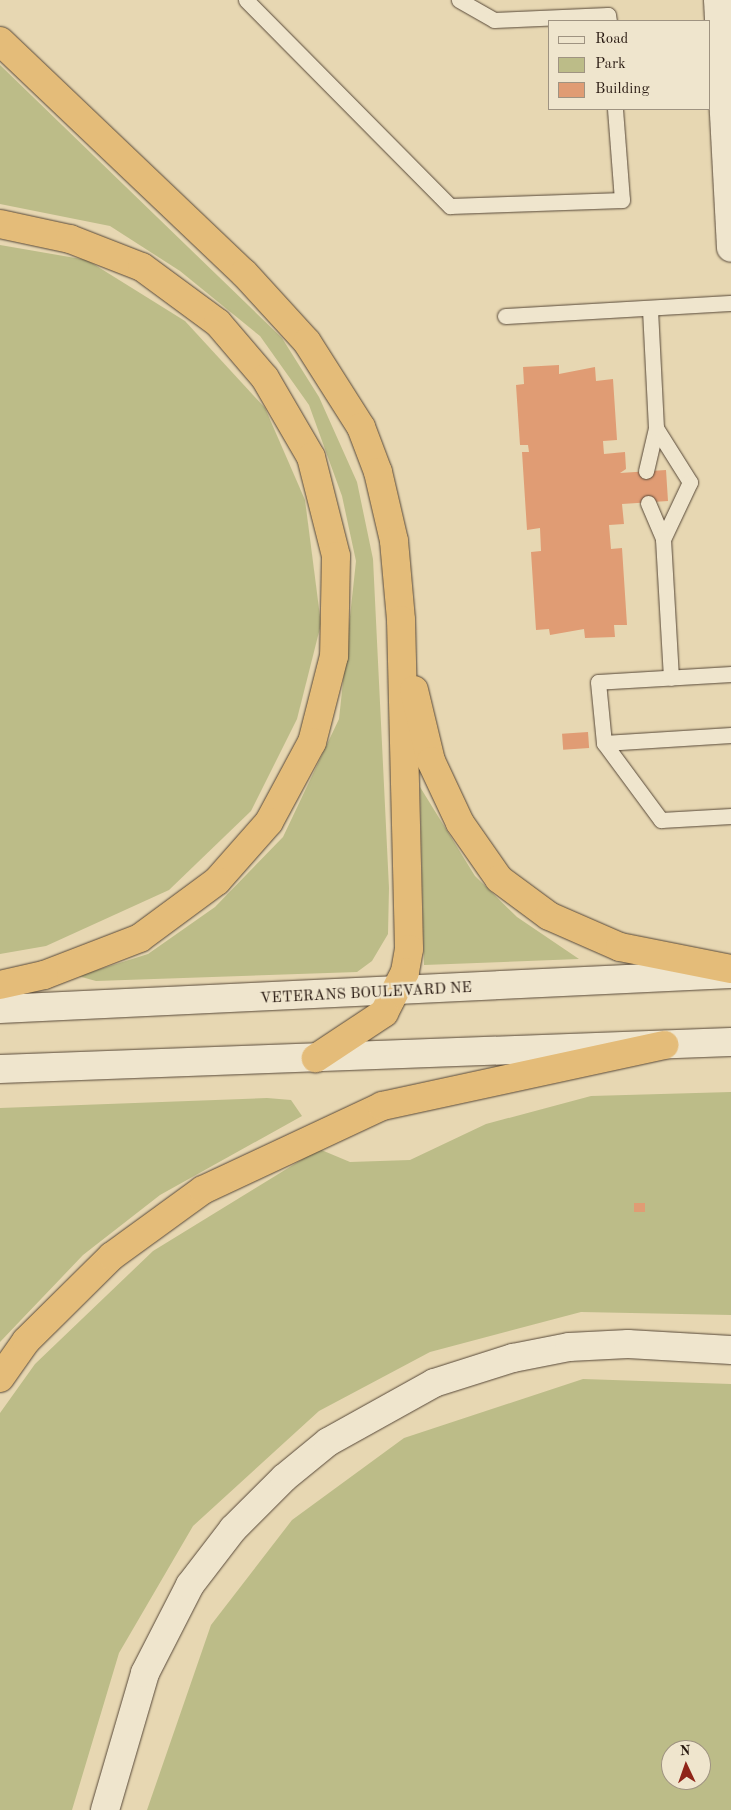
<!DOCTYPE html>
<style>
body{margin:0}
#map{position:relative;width:731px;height:1810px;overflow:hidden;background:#e7d7b2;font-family:"Old Standard TT",serif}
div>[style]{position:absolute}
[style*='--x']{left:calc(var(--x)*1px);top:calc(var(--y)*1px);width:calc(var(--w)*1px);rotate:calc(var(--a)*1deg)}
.green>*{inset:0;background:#bcbc88}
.building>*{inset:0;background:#e09c74;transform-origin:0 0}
.roads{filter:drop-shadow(0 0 1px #574838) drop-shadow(0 0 1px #574838)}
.service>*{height:15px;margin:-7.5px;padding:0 7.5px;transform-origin:7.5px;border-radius:7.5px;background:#efe5cd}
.minor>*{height:28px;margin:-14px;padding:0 14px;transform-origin:14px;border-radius:14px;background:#efe5cd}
.tertiary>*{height:28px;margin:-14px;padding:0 14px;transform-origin:14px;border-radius:14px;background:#efe5cd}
.secondary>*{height:28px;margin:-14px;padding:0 14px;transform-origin:14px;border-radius:14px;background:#efe5cd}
.motorway>*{height:28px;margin:-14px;padding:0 14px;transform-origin:14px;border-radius:14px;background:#e4bc79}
span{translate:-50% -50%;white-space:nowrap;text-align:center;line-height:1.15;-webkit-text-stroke:4.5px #efe5cd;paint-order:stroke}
.street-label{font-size:15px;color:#271810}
.legend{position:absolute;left:548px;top:20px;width:162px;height:90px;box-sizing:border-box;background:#efe5cd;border:1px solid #9f9381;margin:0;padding:6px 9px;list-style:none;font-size:15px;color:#271810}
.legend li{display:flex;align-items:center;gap:10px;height:25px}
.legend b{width:25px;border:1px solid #9f9381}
.north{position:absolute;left:661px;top:1740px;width:50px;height:50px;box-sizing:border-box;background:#efe5cd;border:1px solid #9f9381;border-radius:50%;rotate:357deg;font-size:14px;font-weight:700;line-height:20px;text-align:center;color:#271810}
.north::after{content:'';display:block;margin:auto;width:18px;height:22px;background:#8f2418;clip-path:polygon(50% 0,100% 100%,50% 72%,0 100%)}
</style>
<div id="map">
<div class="green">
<i style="clip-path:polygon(0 65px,282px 338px,319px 397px,357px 482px,373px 559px,389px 888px,388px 934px,372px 961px,357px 972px,96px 981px,78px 976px,148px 954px,215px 907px,283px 837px,339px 719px,356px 561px,342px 496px,309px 405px,260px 336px,180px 271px,110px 226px,0 204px)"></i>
<i style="clip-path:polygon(0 245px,87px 260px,185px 321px,265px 408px,305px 500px,321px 624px,297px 719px,251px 811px,169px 890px,46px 946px,0 954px)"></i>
<i style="clip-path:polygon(420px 787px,475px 876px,517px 917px,579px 959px,424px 965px)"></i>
<i style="clip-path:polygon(731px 1092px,731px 1315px,581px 1312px,430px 1352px,319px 1411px,193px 1526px,119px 1653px,72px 1810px,0 1810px,0 1413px,35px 1364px,153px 1251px,319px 1149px,350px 1162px,410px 1160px,486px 1124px,591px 1096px)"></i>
<i style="clip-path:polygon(267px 1098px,291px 1100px,302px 1116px,160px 1195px,83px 1255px,0 1342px,0 1108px)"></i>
<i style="clip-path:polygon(evenodd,583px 1379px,731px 1384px,731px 1810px,147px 1810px,211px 1625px,292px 1520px,404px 1438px,583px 1379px,671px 1750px,701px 1750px,701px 1780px,671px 1780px,671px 1750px)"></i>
</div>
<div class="building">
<i style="clip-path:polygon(559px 365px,559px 374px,595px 367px,596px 381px,613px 379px,617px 440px,603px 441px,604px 454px,625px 452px,626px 469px,620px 473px,666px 470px,668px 501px,622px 504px,624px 524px,609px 525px,611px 549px,622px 548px,627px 625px,614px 625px,615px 637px,585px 638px,584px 629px,550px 635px,549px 629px,536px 630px,531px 552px,541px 551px,540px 528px,527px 530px,522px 452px,529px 452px,528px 445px,520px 445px,516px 385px,524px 384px,523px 367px)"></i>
<i style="left:588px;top:732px;width:16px;height:26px;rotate:86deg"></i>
<i style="left:645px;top:1203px;width:9px;height:11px;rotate:90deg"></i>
</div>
<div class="roads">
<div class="service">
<i style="--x:246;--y:0;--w:290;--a:45.3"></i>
<i style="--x:450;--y:206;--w:172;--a:-2"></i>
<i style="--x:622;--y:200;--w:91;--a:-94.4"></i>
<i style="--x:459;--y:0;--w:40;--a:29.7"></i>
<i style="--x:494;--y:20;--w:114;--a:-2.5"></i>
<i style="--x:608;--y:15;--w:6;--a:81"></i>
<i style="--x:505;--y:316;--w:226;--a:-3.3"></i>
<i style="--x:656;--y:428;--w:64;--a:57.8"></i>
<i style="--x:690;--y:482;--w:63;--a:115.3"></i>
<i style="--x:646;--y:471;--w:44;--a:-76.9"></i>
<i style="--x:656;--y:428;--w:120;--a:-92.9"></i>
<i style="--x:648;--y:503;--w:39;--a:67"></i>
<i style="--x:663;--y:539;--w:139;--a:86.7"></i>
<i style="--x:731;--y:674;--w:133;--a:176.6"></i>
<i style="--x:598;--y:682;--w:61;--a:84.4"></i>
<i style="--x:604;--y:743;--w:96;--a:53.5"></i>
<i style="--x:661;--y:820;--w:70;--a:-3.3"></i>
<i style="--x:604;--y:743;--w:127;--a:-3.6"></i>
</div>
<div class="minor">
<i style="--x:718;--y:0;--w:248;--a:87"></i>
</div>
<div class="tertiary">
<i style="--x:105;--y:1810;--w:143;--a:-73.7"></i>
<i style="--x:145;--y:1673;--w:99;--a:-62.9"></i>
<i style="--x:190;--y:1585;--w:71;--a:-52.5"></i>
<i style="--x:233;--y:1529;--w:72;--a:-45"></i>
<i style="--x:284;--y:1478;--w:57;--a:-39.3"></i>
<i style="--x:328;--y:1442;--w:121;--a:-29.1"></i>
<i style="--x:434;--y:1383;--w:83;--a:-17.6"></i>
<i style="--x:513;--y:1358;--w:57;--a:-11.1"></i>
<i style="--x:569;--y:1347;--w:59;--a:-2.9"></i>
<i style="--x:628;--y:1344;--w:103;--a:3.3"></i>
</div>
<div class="secondary">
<i style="--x:0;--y:1009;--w:732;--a:-2.74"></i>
<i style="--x:0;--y:1069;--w:731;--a:-2.12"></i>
</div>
<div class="motorway">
<i style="--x:0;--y:41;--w:337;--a:43.6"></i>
<i style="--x:244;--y:273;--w:93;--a:47.6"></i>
<i style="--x:307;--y:342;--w:101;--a:57.6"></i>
<i style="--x:361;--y:427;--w:48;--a:69.3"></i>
<i style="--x:378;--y:472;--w:71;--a:76.9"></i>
<i style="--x:394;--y:541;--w:79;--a:84.9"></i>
<i style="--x:401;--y:620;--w:329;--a:88.6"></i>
<i style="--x:409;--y:949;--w:23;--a:100"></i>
<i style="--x:405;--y:972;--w:46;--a:117.1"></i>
<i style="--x:384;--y:1013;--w:82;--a:146.5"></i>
<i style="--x:0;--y:224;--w:72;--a:12.1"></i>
<i style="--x:70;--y:239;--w:77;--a:21.3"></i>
<i style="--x:142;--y:267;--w:94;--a:36.4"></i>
<i style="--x:218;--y:323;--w:72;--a:49.5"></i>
<i style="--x:265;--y:378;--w:91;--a:59.8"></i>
<i style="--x:311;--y:457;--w:102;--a:75.8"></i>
<i style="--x:336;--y:556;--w:100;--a:91.1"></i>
<i style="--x:334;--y:656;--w:89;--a:104.3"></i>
<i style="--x:312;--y:742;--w:91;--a:118.3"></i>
<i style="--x:269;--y:822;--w:79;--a:131.4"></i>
<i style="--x:217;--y:881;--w:96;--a:143.5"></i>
<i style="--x:140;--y:938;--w:103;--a:158.9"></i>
<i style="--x:44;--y:975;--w:45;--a:167.2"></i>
<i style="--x:414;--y:690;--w:73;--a:76.5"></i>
<i style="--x:431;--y:761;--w:68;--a:64.9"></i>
<i style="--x:460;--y:823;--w:68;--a:55.1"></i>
<i style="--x:499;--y:879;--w:62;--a:36.5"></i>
<i style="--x:549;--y:916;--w:77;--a:23.6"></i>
<i style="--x:620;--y:947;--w:113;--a:11.2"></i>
<i style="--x:0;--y:1378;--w:45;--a:-54.9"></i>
<i style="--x:26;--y:1341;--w:121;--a:-44.7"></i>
<i style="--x:112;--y:1256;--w:112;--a:-36"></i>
<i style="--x:203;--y:1190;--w:198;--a:-25.1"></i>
<i style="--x:382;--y:1106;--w:289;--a:-12.2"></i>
</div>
</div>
<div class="street-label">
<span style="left:366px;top:994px;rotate:-3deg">VETERANS BOULEVARD NE</span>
</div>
<ul class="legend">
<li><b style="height:6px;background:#efe5cd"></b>Road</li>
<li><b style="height:14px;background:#bcbc88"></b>Park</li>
<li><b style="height:14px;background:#e09c74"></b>Building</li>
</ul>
<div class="north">N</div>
</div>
